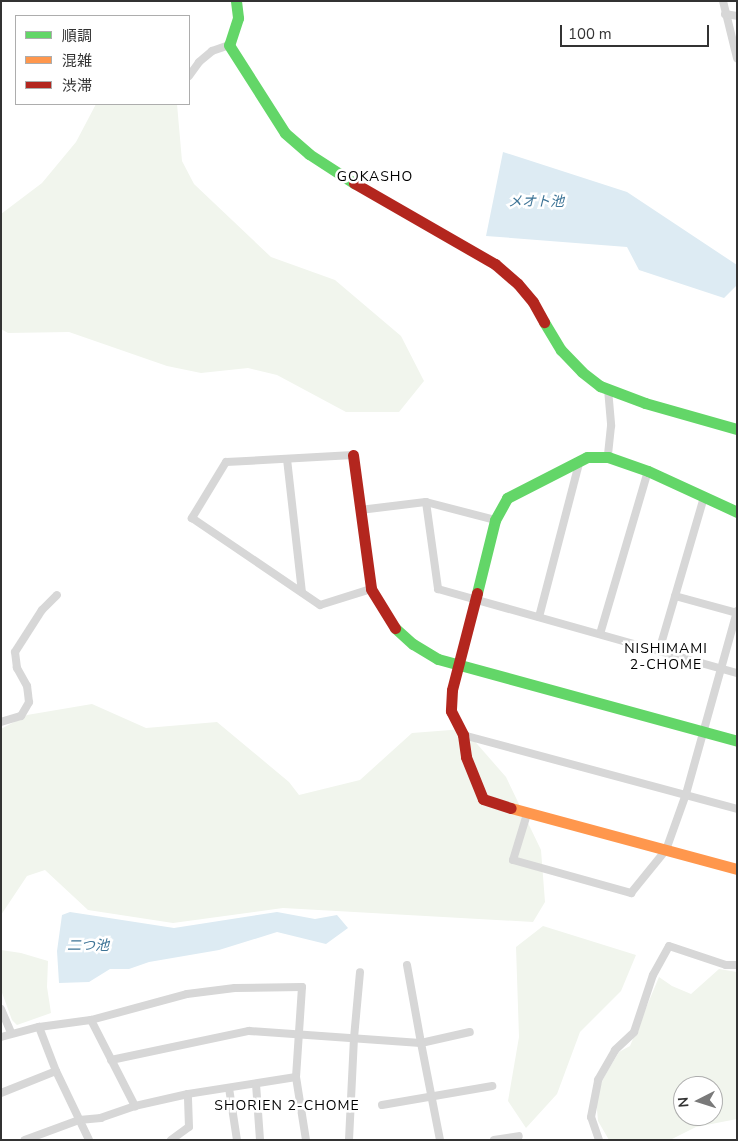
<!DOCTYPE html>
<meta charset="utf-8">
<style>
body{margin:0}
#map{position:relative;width:738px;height:1141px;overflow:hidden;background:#fff;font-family:"Nunito Sans","Noto Sans JP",sans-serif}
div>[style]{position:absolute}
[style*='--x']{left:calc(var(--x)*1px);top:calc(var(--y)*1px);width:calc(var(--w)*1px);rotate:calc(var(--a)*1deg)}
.green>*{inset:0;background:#f1f5ed}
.water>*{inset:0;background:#ddebf3}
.street>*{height:8px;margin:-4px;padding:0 4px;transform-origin:4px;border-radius:4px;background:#d7d7d7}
.fast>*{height:11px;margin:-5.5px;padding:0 5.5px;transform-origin:5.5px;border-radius:5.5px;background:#63d668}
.slow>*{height:11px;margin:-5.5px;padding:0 5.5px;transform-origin:5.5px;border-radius:5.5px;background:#ff974d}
.jam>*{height:11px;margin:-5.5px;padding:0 5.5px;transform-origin:5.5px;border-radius:5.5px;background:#b3261e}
span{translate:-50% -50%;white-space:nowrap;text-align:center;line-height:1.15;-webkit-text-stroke:5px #fff;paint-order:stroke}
.neighbourhood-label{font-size:14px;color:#000;letter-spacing:1px}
.water-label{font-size:14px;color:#3f7597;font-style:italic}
.frame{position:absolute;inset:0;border:2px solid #333;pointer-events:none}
.legend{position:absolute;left:15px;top:15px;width:175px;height:90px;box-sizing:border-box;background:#fff;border:1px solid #adadad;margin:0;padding:6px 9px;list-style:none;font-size:15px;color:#333}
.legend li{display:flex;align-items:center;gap:10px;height:25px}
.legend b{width:25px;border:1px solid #adadad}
.north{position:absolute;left:673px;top:1076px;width:50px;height:50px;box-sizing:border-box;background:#fff;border:1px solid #adadad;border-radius:50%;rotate:265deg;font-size:14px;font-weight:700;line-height:20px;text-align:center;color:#333}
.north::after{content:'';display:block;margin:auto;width:18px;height:22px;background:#7a7a7a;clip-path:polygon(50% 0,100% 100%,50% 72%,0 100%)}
.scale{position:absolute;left:560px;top:25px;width:149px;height:22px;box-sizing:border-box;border:2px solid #333;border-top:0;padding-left:6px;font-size:15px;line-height:18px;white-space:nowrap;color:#333;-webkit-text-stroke:4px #fff;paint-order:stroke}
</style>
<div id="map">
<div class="green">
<i style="clip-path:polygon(96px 104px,177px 104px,182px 161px,194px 184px,271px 257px,335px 280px,401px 336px,424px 381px,399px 412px,346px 412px,277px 375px,248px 368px,201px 373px,167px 366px,69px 332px,8px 333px,1px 329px,1px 214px,42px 183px,76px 142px)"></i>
<i style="clip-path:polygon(92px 704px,146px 728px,217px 722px,289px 782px,299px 795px,360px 780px,412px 733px,464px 729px,506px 777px,541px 850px,545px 902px,533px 922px,283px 908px,173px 923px,88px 910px,45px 870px,27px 876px,1px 915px,1px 729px,27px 715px)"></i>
<i style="clip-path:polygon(543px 926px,636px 955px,621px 991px,580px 1032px,557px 1094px,526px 1128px,508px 1101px,519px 1037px,516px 947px)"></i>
<i style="clip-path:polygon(1px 950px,21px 953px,48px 961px,47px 987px,51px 1013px,17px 1025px,12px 1020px,1px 990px)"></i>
<i style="clip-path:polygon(evenodd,719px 969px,737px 972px,737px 1119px,696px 1127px,670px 1140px,609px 1140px,598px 1121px,596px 1098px,603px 1079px,619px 1052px,630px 1046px,659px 977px,672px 986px,691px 994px,719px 969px,683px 1086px,713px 1086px,713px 1116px,683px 1116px,683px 1086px)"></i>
</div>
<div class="water">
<i style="clip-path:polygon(503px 152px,627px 192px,737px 265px,737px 285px,724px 298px,639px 270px,627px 247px,486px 236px)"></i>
<i style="clip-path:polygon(70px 912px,174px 928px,277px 912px,315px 919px,337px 915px,348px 928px,326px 944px,277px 932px,219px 950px,149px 962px,129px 969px,110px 969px,89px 982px,59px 983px,57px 951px,62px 915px)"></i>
</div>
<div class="street">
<i style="--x:723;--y:1;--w:59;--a:76.2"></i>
<i style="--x:725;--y:14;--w:12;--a:9"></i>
<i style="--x:189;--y:76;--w:17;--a:-54"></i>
<i style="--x:199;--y:62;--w:17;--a:-40"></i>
<i style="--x:212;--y:51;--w:18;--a:-19"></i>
<i style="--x:608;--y:389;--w:37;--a:85"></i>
<i style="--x:611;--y:426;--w:31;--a:96"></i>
<i style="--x:353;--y:455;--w:127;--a:176.8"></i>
<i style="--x:226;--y:462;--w:66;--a:121.3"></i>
<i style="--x:192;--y:518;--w:155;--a:34.2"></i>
<i style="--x:320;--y:605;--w:53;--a:-17.4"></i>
<i style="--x:287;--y:459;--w:134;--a:83.6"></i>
<i style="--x:426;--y:502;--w:88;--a:82.1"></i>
<i style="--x:438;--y:589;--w:311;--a:15.7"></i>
<i style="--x:360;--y:510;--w:66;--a:-6.9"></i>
<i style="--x:426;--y:502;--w:71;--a:14.6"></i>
<i style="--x:675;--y:596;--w:64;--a:15.3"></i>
<i style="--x:539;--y:617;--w:162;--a:-75.4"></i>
<i style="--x:600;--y:634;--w:170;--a:-73.6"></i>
<i style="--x:659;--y:651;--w:160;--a:-73.7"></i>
<i style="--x:1;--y:722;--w:21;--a:-17"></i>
<i style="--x:21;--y:716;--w:16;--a:-60"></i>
<i style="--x:29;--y:702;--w:16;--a:-97"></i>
<i style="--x:27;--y:686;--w:21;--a:-119"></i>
<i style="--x:17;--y:668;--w:16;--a:-97"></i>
<i style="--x:15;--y:652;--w:50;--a:-57.3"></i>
<i style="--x:42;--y:610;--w:21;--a:-45"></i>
<i style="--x:463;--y:735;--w:284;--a:15.1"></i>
<i style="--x:527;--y:814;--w:48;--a:106.9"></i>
<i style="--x:513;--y:860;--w:123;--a:15.6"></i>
<i style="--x:631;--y:893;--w:55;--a:-50.9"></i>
<i style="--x:666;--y:850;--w:59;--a:-70.3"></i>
<i style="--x:686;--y:794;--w:190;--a:-74.4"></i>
<i style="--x:407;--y:965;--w:79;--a:79.8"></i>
<i style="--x:421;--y:1043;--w:50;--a:-12.7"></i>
<i style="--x:1;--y:1009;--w:26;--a:67"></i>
<i style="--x:91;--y:1020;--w:97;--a:62.9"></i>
<i style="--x:39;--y:1027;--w:47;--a:68.9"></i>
<i style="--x:56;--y:1071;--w:76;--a:64.4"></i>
<i style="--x:1;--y:1037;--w:39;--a:-15"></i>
<i style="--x:39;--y:1027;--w:52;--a:-7.7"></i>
<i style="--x:91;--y:1020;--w:99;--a:-15.2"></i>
<i style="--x:187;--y:994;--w:48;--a:-7.1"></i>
<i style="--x:235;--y:988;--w:67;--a:-0.9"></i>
<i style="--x:302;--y:987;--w:90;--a:93.8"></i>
<i style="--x:296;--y:1077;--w:109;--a:171.1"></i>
<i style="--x:188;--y:1094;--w:54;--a:167.2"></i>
<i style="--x:135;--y:1106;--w:36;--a:161"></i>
<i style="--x:101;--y:1118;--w:22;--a:175"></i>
<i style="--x:79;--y:1120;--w:58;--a:159.7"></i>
<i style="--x:111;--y:1060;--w:141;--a:-11.9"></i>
<i style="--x:249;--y:1031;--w:172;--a:4"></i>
<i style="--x:421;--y:1043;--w:99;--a:78.9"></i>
<i style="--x:296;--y:1077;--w:64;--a:81"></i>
<i style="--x:256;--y:1084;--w:56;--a:85.9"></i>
<i style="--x:229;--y:1088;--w:53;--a:81.3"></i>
<i style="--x:1;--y:1093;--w:59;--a:-21.8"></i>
<i style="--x:382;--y:1105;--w:112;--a:-9.8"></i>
<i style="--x:171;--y:1140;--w:22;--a:-36"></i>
<i style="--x:189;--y:1127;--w:33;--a:-92"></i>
<i style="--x:349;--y:1140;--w:102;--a:-87.2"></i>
<i style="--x:354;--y:1038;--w:66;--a:-84.8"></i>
<i style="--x:494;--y:1140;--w:25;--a:-9"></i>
<i style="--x:599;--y:1140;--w:24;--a:-109"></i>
<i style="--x:591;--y:1117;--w:38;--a:-79"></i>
<i style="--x:598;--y:1080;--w:34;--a:-60"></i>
<i style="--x:615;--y:1050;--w:26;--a:-43"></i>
<i style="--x:634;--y:1032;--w:60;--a:-71.6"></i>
<i style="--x:653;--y:975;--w:33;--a:-61"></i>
<i style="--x:669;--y:946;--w:60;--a:18.4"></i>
<i style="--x:726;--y:965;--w:11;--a:0"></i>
</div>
<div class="fast">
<i style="--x:236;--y:1;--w:17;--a:83"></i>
<i style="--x:238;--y:18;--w:28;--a:108"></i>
<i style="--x:229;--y:45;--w:104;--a:57.5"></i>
<i style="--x:285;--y:133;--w:32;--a:41"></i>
<i style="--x:309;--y:154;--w:54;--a:32.8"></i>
<i style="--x:544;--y:322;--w:33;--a:59"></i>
<i style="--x:561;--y:350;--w:30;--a:46"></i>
<i style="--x:582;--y:372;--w:23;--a:38"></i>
<i style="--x:600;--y:386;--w:48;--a:20.7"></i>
<i style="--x:645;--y:403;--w:96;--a:15.8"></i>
<i style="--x:477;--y:593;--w:75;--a:-76.1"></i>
<i style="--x:495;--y:520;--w:25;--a:-61"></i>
<i style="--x:507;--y:498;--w:90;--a:-27.1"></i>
<i style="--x:587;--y:457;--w:21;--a:0"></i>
<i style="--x:608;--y:457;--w:42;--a:19.3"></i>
<i style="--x:648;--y:471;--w:98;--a:24.7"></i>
<i style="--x:395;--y:628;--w:24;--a:42"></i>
<i style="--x:413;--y:644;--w:29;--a:31"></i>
<i style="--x:438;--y:659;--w:310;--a:15.3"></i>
</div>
<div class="slow">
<i style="--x:511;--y:808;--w:234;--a:15.1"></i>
</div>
<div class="jam">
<i style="--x:354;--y:183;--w:163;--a:29.9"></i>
<i style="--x:495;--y:264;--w:30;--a:41"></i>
<i style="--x:518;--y:284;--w:23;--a:50"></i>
<i style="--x:533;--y:302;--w:23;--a:61"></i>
<i style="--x:353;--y:455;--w:135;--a:82.3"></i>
<i style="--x:371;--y:589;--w:46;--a:58.4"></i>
<i style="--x:477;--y:593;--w:100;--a:104.5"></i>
<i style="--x:452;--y:690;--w:21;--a:93"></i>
<i style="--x:451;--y:711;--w:27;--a:63"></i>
<i style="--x:463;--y:735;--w:22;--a:82"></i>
<i style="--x:466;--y:757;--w:45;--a:68"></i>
<i style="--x:483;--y:799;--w:29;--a:18"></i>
</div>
<div class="neighbourhood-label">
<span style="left:375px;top:177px">GOKASHO</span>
<span style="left:666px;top:657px">NISHIMAMI<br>2-CHOME</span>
<span style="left:287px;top:1106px">SHORIEN 2-CHOME</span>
</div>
<div class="water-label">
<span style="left:536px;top:202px">メオト池</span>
<span style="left:88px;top:946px">二つ池</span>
</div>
<div class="frame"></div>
<ul class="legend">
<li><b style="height:6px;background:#63d668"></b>順調</li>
<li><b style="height:6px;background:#ff974d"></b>混雑</li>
<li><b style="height:6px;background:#b3261e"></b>渋滞</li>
</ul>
<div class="north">N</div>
<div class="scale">100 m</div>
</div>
